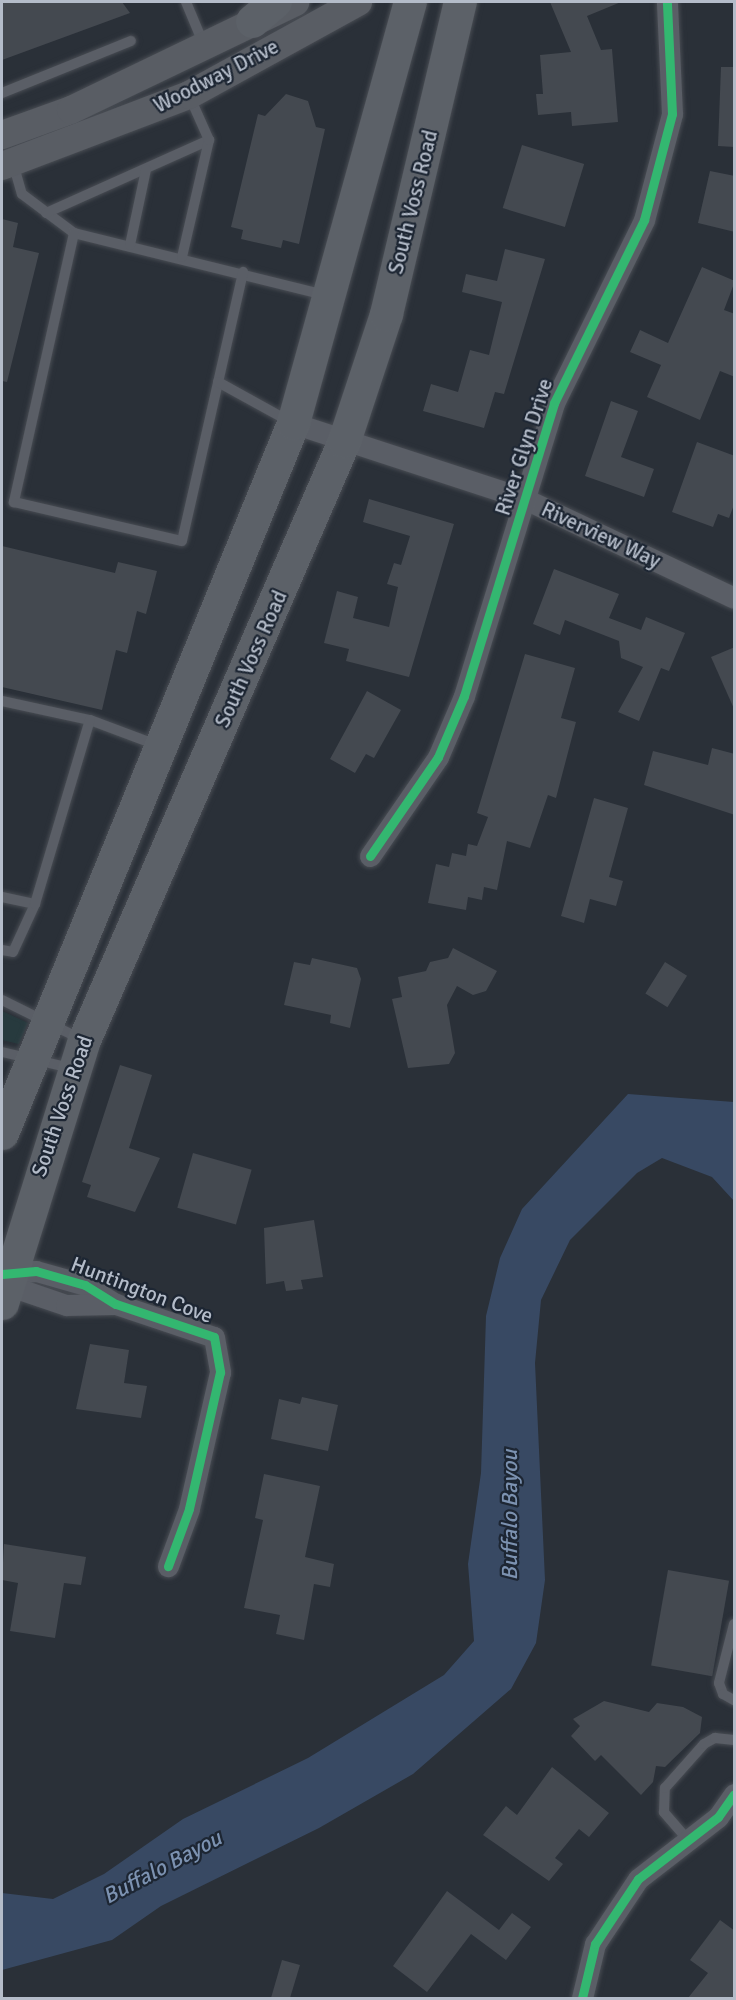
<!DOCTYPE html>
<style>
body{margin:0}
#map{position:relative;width:736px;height:2000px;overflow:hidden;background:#2a3038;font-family:Signika,sans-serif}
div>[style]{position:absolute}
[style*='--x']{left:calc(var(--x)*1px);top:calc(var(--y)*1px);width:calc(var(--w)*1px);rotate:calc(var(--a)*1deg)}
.green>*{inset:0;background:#273a3e}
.water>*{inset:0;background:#384963}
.building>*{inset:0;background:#444950;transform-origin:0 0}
.roads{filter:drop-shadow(0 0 2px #484c53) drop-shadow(0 0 2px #484c53)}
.lane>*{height:10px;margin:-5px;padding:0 5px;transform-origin:5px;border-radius:5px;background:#5a5e66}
.street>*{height:21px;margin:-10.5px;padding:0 10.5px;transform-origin:10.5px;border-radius:10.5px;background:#5a5e66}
.secondary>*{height:28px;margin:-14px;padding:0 14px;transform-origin:14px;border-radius:14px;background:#595d64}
.primary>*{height:33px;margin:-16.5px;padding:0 16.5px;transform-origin:16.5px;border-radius:16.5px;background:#5c6168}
.cycleway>*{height:9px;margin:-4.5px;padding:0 4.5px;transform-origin:4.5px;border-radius:4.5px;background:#33b770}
span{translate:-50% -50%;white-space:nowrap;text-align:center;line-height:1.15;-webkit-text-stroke:4.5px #1d2633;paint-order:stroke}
.street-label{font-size:21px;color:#b4bcc9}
.water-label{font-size:22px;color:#7c92b1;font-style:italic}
.frame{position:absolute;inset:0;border:3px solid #b4bcc9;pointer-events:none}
</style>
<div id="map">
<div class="green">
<i style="clip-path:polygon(2px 1011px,28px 1023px,19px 1044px,2px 1040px)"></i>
</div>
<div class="water">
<i style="clip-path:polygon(628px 1094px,734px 1102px,734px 1201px,712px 1177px,662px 1158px,637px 1173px,570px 1240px,541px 1300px,535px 1363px,545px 1580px,536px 1643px,511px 1689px,413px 1774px,319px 1828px,161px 1906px,112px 1940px,2px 1970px,2px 1893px,53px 1899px,104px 1874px,183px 1819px,308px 1758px,444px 1675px,474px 1641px,468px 1564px,481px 1473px,486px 1316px,500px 1258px,522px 1209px)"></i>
</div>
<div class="building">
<i style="clip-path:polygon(2px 2px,122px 2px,130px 13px,2px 60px)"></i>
<i style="clip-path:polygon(550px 2px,621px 2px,587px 16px,601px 50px,612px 49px,618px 122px,572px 126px,571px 112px,538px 115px,536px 94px,543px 94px,540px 55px,571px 52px)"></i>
<i style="clip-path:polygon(721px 67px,735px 67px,735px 147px,718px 146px)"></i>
<i style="clip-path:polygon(286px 94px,308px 101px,316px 127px,325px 129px,299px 244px,283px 240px,281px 248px,241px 239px,243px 230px,231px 227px,258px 114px,265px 116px)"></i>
<i style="left:522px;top:145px;width:65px;height:66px;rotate:17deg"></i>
<i style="clip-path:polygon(710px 171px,735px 176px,735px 232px,698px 223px)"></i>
<i style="clip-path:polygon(2px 219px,18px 223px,13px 247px,39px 253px,7px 382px,2px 381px)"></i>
<i style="clip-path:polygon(505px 249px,545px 259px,504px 394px,495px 392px,484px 428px,423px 411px,431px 384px,458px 392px,470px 350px,489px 355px,502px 302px,462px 292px,466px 274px,497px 281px)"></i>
<i style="clip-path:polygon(702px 267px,735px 281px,724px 310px,735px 314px,735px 377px,720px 371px,700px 420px,647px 397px,661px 365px,630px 352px,640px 330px,668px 343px)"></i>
<i style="clip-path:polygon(611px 401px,638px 411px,621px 457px,654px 469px,644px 497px,585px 476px)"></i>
<i style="clip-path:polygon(697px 442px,735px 456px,735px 502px,729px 518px,718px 514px,713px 527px,672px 512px)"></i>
<i style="clip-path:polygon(369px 499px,454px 524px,409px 677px,346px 661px,349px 649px,324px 643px,337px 591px,358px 597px,353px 618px,389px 627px,398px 587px,387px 584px,394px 563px,401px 565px,410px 536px,363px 522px)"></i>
<i style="clip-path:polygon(2px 546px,115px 573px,118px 562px,157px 571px,146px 614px,137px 611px,127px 653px,116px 650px,102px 710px,2px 687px)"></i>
<i style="clip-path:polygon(554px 569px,619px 594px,609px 618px,641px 630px,646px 617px,685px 633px,669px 671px,661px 668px,639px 721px,618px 712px,643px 667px,621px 658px,619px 641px,565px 620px,560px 635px,533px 624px)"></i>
<i style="clip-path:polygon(735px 647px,735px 711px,711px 657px)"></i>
<i style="clip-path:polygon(525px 654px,575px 668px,561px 718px,576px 722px,556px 798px,548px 795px,530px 848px,507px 841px,497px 890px,484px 887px,482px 900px,468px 897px,466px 910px,428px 903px,436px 864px,449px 867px,452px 853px,466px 856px,468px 844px,477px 846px,488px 817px,477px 813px)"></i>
<i style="clip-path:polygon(367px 691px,401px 710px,374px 758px,366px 754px,355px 773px,330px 759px)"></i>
<i style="clip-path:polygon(712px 748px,735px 754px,735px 815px,644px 785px,653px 751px,708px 765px)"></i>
<i style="clip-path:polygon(594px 798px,628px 808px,609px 877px,623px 881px,616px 906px,590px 899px,584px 923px,561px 916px)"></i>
<i style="clip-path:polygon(453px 948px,497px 971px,486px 991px,473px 995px,457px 986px,447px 1005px,455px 1053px,449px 1064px,408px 1068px,392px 999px,402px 997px,398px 977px,426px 971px,430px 962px,448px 958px)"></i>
<i style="clip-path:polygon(312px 958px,357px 968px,361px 979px,350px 1028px,330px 1023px,331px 1015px,284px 1005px,294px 962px,310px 965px)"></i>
<i style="left:665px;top:962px;width:26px;height:37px;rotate:32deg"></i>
<i style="clip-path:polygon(120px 1065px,152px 1075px,129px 1148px,160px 1158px,135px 1212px,87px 1197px,91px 1185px,82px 1182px)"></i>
<i style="left:193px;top:1153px;width:61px;height:57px;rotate:16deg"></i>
<i style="clip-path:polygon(314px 1220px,323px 1277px,301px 1280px,303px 1289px,286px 1291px,284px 1281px,266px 1284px,264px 1228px)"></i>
<i style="clip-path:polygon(90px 1344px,129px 1350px,124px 1383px,147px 1386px,141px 1418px,76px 1409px)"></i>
<i style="clip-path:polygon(302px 1397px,338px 1405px,328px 1451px,271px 1439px,279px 1399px,300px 1404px)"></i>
<i style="clip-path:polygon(264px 1474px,320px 1486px,305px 1557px,334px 1564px,330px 1587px,314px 1584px,304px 1640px,276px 1634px,280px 1615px,244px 1608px,263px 1520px,255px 1518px)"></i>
<i style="clip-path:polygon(4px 1544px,86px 1557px,81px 1585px,64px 1583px,55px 1638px,10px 1631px,18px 1583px,2px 1580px)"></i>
<i style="left:668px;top:1570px;width:62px;height:97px;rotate:10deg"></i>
<i style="clip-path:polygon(604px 1701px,649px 1712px,657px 1703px,683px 1707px,702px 1717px,700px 1733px,665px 1767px,656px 1766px,653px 1782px,641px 1795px,601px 1755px,595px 1761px,571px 1736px,580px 1726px,573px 1719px)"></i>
<i style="clip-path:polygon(552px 1767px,609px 1813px,589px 1837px,579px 1829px,555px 1858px,563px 1864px,549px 1881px,483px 1835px,506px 1806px,517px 1815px)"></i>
<i style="clip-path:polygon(447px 1891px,499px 1930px,512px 1913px,531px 1927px,506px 1960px,471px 1934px,427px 1992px,393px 1966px)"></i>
<i style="clip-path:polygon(720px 1920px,735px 1931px,735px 1998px,688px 1998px,708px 1973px,690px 1960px)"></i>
<i style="clip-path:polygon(282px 1960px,300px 1965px,290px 1998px,271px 1998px)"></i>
</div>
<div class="roads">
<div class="lane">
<i style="--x:186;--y:2;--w:47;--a:67.3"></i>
<i style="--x:2;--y:93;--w:139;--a:-22"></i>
<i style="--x:13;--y:163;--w:32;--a:74"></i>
<i style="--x:22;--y:194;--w:65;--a:36.9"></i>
<i style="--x:74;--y:233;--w:259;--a:13.9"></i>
<i style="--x:46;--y:213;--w:179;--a:-24.1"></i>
<i style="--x:74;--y:233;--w:276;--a:102.6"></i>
<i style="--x:14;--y:502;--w:172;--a:13.1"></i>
<i style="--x:182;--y:541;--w:276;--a:-77.2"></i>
<i style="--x:130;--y:245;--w:77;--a:-78"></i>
<i style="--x:182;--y:257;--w:120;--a:-77"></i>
<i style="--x:209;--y:140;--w:49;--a:-114"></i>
<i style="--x:218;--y:382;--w:81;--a:28.8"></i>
<i style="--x:2;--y:701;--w:90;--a:12.2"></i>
<i style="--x:90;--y:720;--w:72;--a:20.5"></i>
<i style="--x:2;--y:897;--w:34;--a:12"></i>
<i style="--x:2;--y:950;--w:11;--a:10"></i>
<i style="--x:13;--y:952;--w:53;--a:-65.4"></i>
<i style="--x:35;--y:904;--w:192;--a:-73.4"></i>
<i style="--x:2;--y:1000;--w:88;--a:26.3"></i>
<i style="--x:2;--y:1052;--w:71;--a:13.1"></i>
<i style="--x:734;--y:1624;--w:61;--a:104.3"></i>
<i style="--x:719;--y:1683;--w:12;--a:70"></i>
<i style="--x:723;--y:1694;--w:13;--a:29"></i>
<i style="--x:688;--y:1840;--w:37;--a:-131"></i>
<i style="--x:664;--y:1812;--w:24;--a:-88"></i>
<i style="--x:665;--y:1788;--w:59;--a:-48.4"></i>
<i style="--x:704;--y:1744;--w:13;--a:-29"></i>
<i style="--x:715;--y:1738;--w:19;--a:6"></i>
</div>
<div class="street">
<i style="--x:293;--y:423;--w:244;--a:18.1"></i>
<i style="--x:525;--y:499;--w:231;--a:25.3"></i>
<i style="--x:370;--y:856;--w:120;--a:-55.5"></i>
<i style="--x:438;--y:757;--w:66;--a:-66.9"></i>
<i style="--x:464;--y:696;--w:307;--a:-72.9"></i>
<i style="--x:554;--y:403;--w:204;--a:-63.8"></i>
<i style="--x:644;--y:220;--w:110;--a:-75.2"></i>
<i style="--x:672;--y:114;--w:112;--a:-92.6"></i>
<i style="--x:2;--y:1274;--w:34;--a:-5"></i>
<i style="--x:36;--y:1271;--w:51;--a:15.9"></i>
<i style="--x:85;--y:1285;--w:36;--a:32"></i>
<i style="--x:116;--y:1304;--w:103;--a:18.6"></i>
<i style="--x:214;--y:1337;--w:36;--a:80"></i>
<i style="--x:220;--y:1372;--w:140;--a:102.8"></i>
<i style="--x:189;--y:1509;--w:61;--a:110.2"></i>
<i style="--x:9;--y:1276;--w:16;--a:52"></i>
<i style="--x:19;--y:1289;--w:50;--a:18.8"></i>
<i style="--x:66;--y:1305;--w:50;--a:-1.1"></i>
<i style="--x:582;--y:1998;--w:56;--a:-76.5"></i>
<i style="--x:595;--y:1944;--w:78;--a:-56.5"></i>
<i style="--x:638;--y:1879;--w:101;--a:-37.8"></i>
<i style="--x:718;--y:1817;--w:28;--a:-55"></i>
</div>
<div class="secondary">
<i style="--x:2;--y:135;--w:73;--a:-19.9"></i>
<i style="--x:71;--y:110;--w:249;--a:-25.7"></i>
<i style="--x:2;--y:166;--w:200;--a:-20.8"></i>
<i style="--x:189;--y:95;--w:193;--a:-28.8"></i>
</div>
<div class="primary">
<i style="--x:252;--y:21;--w:30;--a:-40"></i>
<i style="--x:2;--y:1133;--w:767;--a:-67.71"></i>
<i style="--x:293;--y:423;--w:437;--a:-74.5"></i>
<i style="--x:2;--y:1303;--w:275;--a:-72.7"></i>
<i style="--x:84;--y:1040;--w:653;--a:-66.54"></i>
<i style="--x:344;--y:441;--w:134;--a:-71.7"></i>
<i style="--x:386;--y:314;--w:321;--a:-76.7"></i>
</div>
</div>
<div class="cycleway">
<i style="--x:370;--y:856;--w:120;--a:-55.5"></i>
<i style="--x:438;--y:757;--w:66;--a:-66.9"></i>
<i style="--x:464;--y:696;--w:307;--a:-72.9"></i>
<i style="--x:554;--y:403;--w:204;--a:-63.8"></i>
<i style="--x:644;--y:220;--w:110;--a:-75.2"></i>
<i style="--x:672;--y:114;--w:112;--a:-92.6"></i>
<i style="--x:2;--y:1274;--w:34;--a:-5"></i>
<i style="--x:36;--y:1271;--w:51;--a:15.9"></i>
<i style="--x:85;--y:1285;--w:36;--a:32"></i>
<i style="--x:116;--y:1304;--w:103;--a:18.6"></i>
<i style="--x:214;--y:1337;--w:36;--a:80"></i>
<i style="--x:220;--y:1372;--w:140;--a:102.8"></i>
<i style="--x:189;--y:1509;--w:61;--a:110.2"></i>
<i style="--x:582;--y:1998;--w:56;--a:-76.5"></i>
<i style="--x:595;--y:1944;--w:78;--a:-56.5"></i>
<i style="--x:638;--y:1879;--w:101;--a:-37.8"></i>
<i style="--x:718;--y:1817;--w:28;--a:-55"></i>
</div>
<div class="street-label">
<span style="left:216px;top:76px;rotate:-27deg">Woodway Drive</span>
<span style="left:413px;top:202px;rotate:-76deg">South Voss Road</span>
<span style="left:524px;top:447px;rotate:-72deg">River Glyn Drive</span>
<span style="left:601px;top:535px;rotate:25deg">Riverview Way</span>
<span style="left:251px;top:659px;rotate:-66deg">South Voss Road</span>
<span style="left:62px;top:1106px;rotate:-71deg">South Voss Road</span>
<span style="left:142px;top:1290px;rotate:21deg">Huntington Cove</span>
</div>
<div class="water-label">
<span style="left:510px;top:1515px;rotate:-90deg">Buffalo Bayou</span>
<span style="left:162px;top:1867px;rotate:-28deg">Buffalo Bayou</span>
</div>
<div class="frame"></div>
</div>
